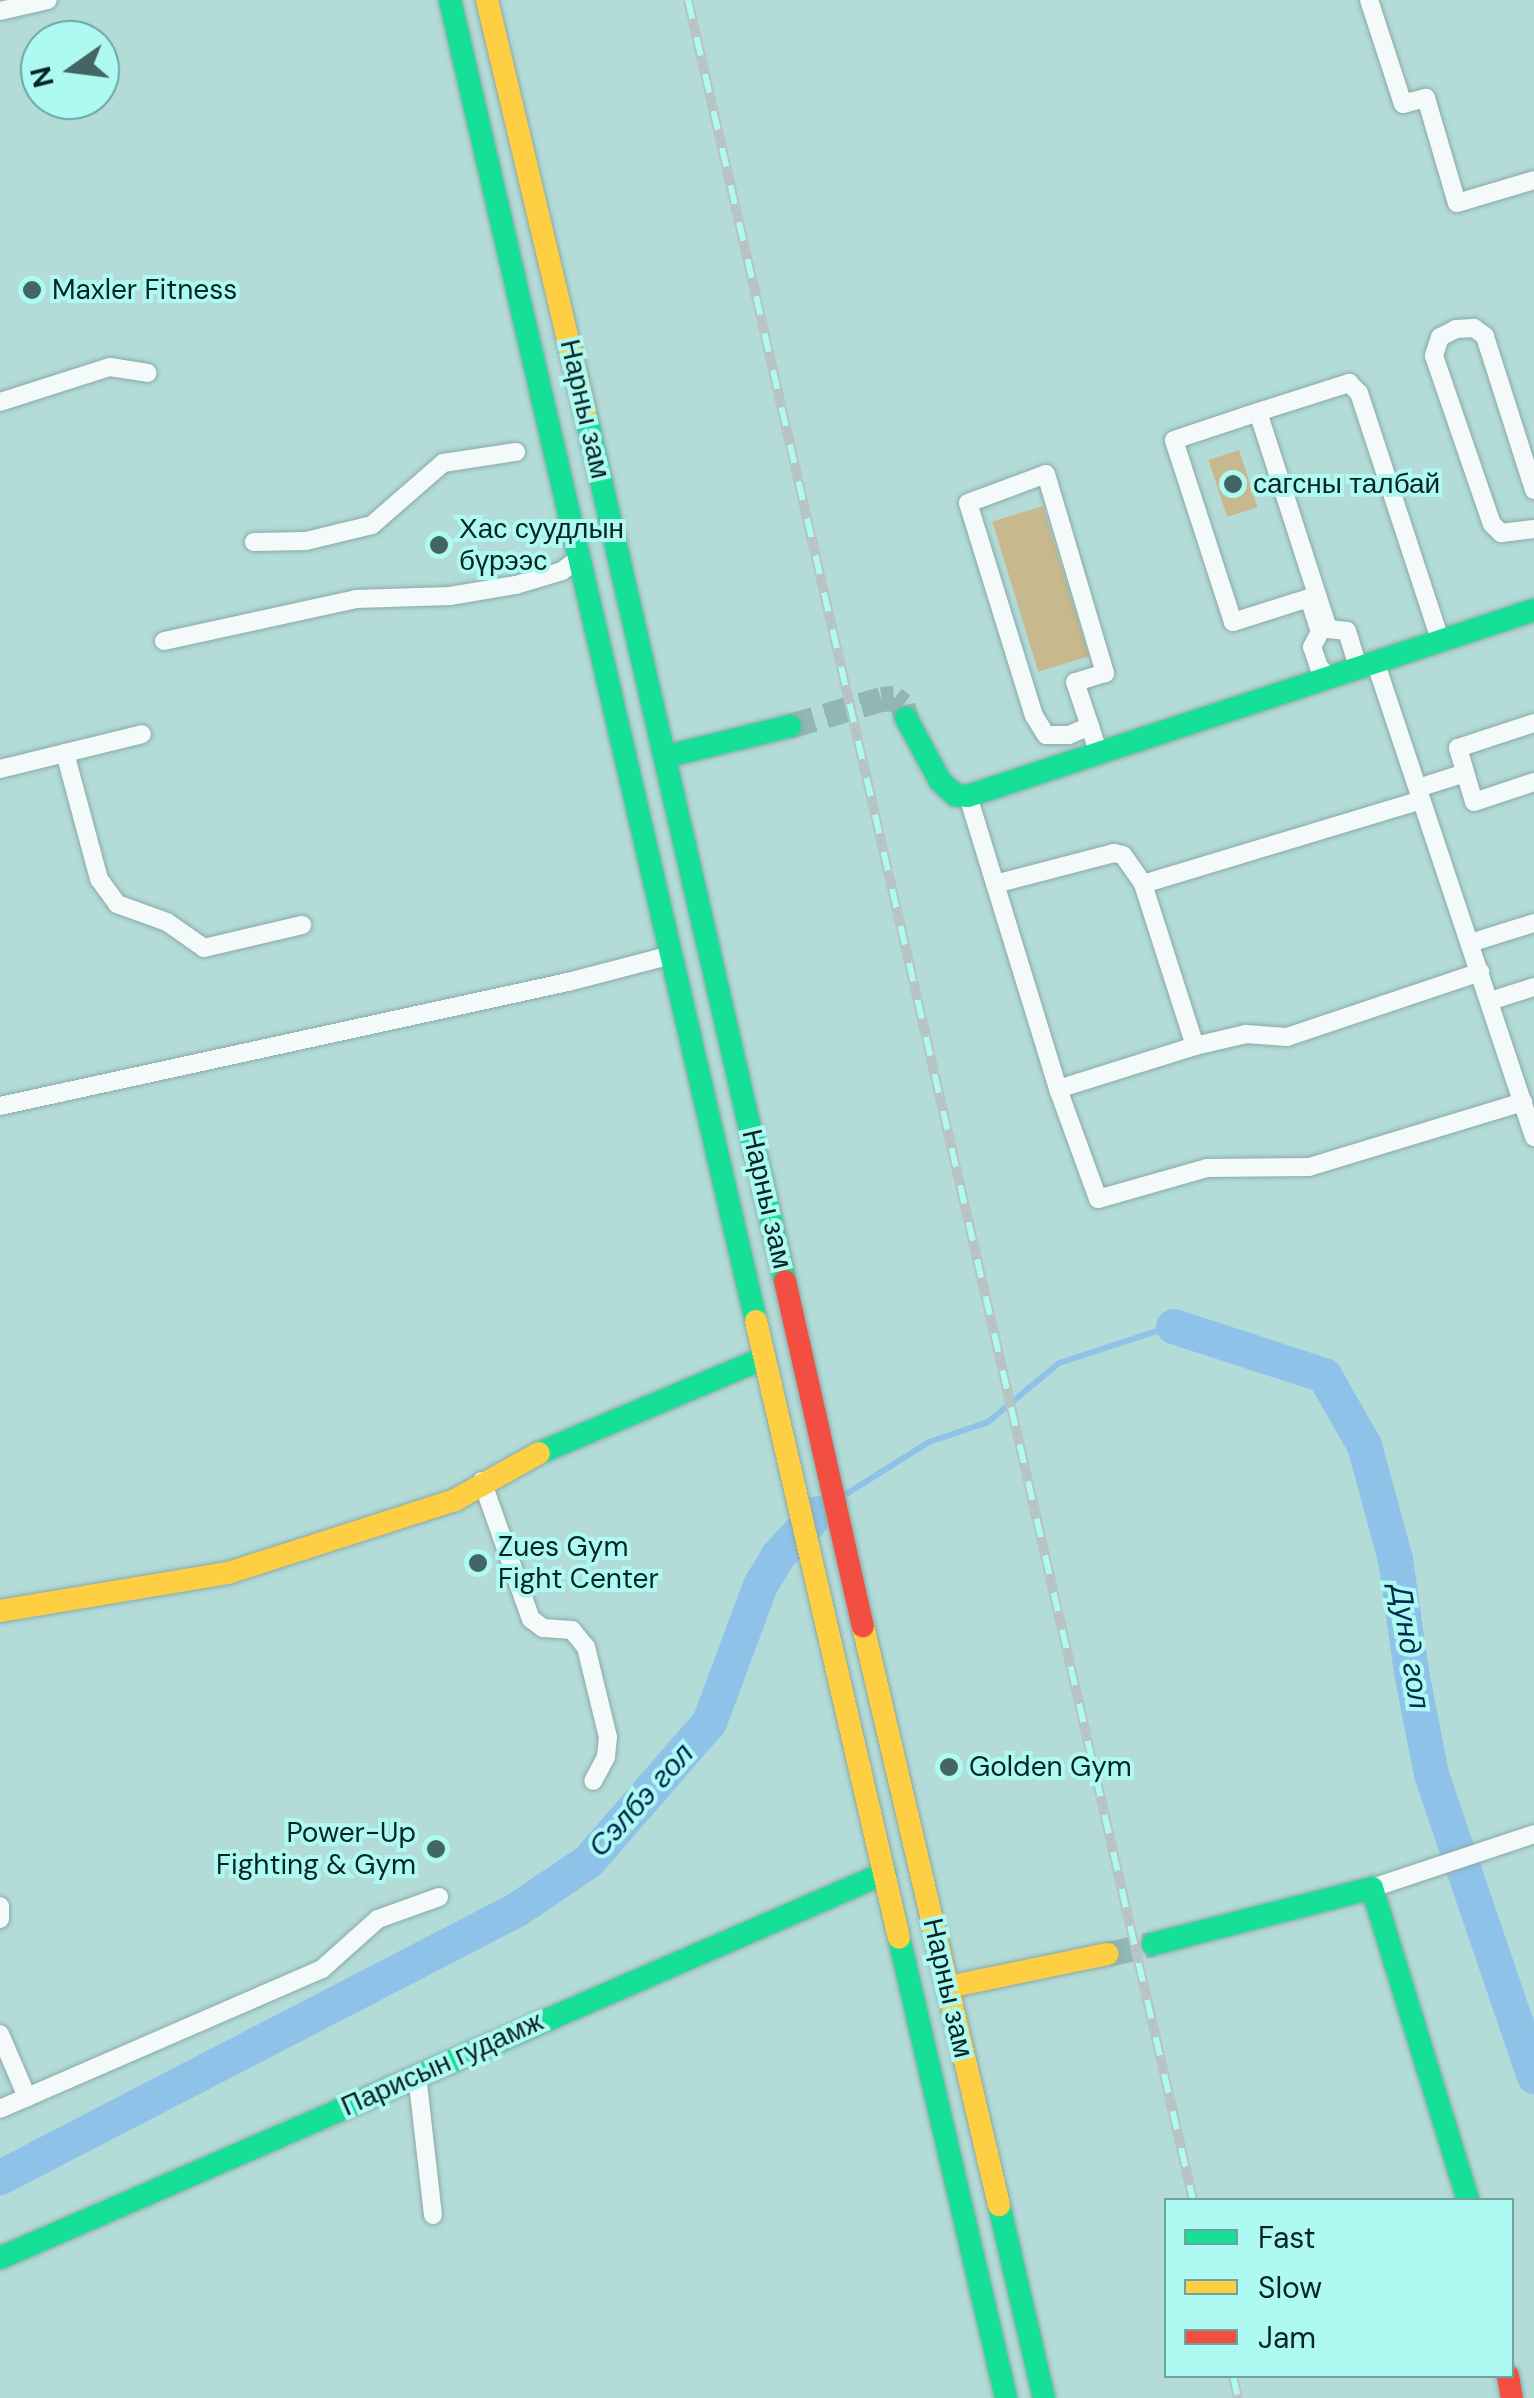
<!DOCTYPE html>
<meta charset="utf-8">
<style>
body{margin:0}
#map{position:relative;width:1534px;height:2398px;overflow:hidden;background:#b3dbd8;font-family:"DM Sans",sans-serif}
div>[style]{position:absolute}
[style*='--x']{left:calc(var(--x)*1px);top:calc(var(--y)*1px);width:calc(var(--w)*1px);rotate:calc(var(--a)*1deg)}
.green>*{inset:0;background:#c8b88d;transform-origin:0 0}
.stream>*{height:6px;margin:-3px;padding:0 3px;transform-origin:3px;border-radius:3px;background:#8fc2e8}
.river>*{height:35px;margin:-17.5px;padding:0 17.5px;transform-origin:17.5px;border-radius:17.5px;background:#8fc2e8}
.secondary-tunnel>*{height:25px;margin-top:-12.5px;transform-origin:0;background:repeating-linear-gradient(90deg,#90b7b4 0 25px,transparent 0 37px)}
.roads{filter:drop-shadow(0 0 2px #89aaa7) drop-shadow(0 0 2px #89aaa7)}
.street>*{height:18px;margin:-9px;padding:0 9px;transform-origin:9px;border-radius:9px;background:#f4faf9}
.fast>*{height:22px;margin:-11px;padding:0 11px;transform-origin:11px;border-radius:11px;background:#16e098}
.slow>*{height:22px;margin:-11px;padding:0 11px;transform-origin:11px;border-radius:11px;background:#ffcf43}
.jam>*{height:22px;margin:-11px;padding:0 11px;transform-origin:11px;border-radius:11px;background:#f24e42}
.rail>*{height:10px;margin-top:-5px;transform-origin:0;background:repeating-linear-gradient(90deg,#aff9f3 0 19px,#b8c4c3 0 38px);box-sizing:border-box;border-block:2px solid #b8c4c3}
.dots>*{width:28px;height:28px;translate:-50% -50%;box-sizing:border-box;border:5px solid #aff9f3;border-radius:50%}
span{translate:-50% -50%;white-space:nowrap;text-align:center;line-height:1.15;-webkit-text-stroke:8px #aff9f3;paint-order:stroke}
.poi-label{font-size:28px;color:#062624}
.left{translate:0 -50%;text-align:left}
.right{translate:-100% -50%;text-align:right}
.street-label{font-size:28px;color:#062624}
.water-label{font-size:30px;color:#002b4e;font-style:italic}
.legend{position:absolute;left:1164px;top:2198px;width:350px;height:180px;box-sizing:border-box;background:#aff9f3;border:2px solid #6ba5a0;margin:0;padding:12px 18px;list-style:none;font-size:30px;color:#062624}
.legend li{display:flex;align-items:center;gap:20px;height:50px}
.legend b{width:50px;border:2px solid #6ba5a0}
.north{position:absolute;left:20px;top:20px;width:100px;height:100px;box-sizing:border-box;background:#aff9f3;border:2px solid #6ba5a0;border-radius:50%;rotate:256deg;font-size:28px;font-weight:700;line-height:40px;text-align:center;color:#062624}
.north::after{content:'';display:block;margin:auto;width:35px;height:45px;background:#436563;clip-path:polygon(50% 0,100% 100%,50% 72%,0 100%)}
</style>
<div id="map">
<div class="green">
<i style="left:1239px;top:450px;width:60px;height:32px;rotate:72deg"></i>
<i style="left:1043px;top:506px;width:157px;height:53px;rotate:73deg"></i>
</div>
<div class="stream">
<i style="--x:843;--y:1496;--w:102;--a:-32.1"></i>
<i style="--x:929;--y:1442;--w:62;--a:-18.7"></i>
<i style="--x:988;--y:1422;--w:92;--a:-39.7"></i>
<i style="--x:1059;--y:1363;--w:120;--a:-18"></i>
</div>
<div class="river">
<i style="--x:1173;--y:1326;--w:159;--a:18"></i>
<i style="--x:1324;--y:1375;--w:81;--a:60.3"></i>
<i style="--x:1364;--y:1445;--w:118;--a:74.8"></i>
<i style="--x:1395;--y:1559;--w:114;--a:81.9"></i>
<i style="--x:1411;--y:1672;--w:104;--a:78.9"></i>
<i style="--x:1431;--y:1774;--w:319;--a:71.2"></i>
<i style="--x:0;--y:2177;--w:582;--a:-27.4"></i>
<i style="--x:517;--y:1909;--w:86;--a:-34.1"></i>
<i style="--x:588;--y:1861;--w:184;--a:-49"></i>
<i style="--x:709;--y:1722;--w:146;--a:-69.6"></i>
<i style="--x:760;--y:1585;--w:35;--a:-59"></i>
<i style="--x:778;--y:1555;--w:57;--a:-47.1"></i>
</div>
<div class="secondary-tunnel">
<i style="--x:790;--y:726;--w:95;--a:-16.5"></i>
<i style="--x:881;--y:699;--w:13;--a:-4"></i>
<i style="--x:894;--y:698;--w:11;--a:38"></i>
<i style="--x:903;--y:705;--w:13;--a:77"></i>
<i style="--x:1108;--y:1954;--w:46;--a:-12.5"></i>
</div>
<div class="roads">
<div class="street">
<i style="--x:1369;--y:0;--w:109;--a:71.9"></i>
<i style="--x:1403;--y:104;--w:24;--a:-15"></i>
<i style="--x:1426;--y:98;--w:109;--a:73.6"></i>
<i style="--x:1457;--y:203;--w:80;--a:-16.6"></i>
<i style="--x:0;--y:11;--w:49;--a:-12.9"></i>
<i style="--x:0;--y:402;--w:115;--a:-17.7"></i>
<i style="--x:110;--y:367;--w:38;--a:9"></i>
<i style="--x:1258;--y:412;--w:96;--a:-17.7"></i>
<i style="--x:1349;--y:383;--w:14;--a:45"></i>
<i style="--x:1359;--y:393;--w:260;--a:71.8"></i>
<i style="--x:1534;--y:490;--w:162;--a:-107.7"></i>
<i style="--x:1485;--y:336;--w:14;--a:-144"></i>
<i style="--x:1474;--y:328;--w:18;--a:177"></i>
<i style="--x:1456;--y:329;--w:18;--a:153"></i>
<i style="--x:1440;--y:337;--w:20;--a:108"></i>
<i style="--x:1434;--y:356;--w:178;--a:71"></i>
<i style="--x:1492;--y:524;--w:13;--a:45"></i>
<i style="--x:1501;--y:533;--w:33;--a:-7"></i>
<i style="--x:254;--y:542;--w:52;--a:-1.1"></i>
<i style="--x:306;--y:541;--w:68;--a:-13.6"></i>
<i style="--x:372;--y:525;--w:94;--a:-41.1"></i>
<i style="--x:443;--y:463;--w:74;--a:-8.6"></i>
<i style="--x:164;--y:641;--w:197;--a:-12.3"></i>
<i style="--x:356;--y:599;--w:94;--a:-1.8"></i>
<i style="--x:450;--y:596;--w:67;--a:-9.5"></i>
<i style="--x:516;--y:585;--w:48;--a:-16.9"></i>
<i style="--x:562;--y:571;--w:21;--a:-37"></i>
<i style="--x:1375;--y:661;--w:502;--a:71.53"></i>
<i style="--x:1328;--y:676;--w:13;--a:-135"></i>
<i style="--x:1319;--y:667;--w:21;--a:-109"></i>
<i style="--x:1312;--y:647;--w:17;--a:-62"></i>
<i style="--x:1320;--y:632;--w:36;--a:-108"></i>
<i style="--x:1309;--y:598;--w:80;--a:162.5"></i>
<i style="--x:1233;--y:622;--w:191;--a:-108"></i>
<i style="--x:1174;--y:440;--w:89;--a:-18.4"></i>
<i style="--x:1258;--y:412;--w:228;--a:72.1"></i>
<i style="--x:1328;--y:629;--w:19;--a:6"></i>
<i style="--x:1347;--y:631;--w:37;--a:73"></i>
<i style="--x:1534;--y:723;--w:80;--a:161.8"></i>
<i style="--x:1458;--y:748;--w:56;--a:73.5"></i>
<i style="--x:1474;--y:802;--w:63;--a:-18.4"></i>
<i style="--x:1090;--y:726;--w:23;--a:157"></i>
<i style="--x:1069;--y:735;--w:23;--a:180"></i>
<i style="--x:1046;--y:735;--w:22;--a:-122"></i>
<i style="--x:1034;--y:716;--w:223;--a:-107.2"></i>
<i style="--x:968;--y:503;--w:83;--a:-20.4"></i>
<i style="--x:1046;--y:474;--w:208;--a:73.5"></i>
<i style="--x:1105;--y:673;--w:31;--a:163"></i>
<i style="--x:1075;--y:682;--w:46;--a:71.2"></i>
<i style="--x:1090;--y:726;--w:17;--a:73"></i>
<i style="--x:1095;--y:742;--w:12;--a:76"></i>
<i style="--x:65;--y:753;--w:131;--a:74.9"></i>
<i style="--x:99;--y:879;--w:31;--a:54"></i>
<i style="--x:117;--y:904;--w:53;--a:19.8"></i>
<i style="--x:167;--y:922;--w:45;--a:35.1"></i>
<i style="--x:204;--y:948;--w:101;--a:-13.2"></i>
<i style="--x:0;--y:769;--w:146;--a:-13.8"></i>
<i style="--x:1418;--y:788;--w:49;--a:-17.7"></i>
<i style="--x:968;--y:796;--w:307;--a:72.9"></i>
<i style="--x:1058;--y:1089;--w:144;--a:-17.4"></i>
<i style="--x:1195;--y:1046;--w:52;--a:-13.2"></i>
<i style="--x:1246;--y:1034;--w:41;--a:4.2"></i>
<i style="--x:1287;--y:1037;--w:204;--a:-18.6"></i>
<i style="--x:995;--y:884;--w:123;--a:-14.6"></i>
<i style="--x:1114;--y:853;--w:9;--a:13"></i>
<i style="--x:1123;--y:855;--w:35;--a:55"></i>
<i style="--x:1143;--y:884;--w:170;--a:72.2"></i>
<i style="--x:1143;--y:884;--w:290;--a:-16.8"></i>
<i style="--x:1470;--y:943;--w:67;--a:-17.4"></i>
<i style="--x:1490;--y:1001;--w:46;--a:-17.7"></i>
<i style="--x:1058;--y:1089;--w:117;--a:70"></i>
<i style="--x:1098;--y:1199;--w:113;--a:-15.9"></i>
<i style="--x:1207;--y:1168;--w:102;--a:-0.6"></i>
<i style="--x:1309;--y:1167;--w:224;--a:-16.9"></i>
<i style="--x:0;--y:1106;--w:581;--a:-12.32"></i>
<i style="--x:568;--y:982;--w:107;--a:-14.6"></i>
<i style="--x:482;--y:1481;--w:146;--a:70.5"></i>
<i style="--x:531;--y:1619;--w:15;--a:37"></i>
<i style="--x:543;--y:1628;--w:29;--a:4"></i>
<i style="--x:572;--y:1630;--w:22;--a:51"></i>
<i style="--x:586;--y:1647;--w:93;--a:76.3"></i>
<i style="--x:608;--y:1737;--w:20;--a:96"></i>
<i style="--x:606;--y:1757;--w:27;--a:118"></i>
<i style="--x:1372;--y:1888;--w:171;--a:-18.4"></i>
<i style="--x:0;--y:1906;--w:13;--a:90"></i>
<i style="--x:0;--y:2034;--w:69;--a:66.8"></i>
<i style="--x:417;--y:2075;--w:141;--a:83.5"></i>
<i style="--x:0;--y:2109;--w:351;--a:-23.5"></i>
<i style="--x:322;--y:1969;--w:75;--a:-41.8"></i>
<i style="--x:378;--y:1919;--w:65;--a:-19.8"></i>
</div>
<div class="fast">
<i style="--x:450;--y:0;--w:1356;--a:76.96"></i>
<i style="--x:585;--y:411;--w:893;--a:77.05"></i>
<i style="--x:906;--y:718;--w:72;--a:61.6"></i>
<i style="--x:940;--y:781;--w:21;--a:43"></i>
<i style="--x:955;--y:795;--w:13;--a:4"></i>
<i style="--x:968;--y:796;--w:596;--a:-18.19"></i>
<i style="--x:668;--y:756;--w:126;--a:-13.8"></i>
<i style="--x:539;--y:1453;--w:242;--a:-22.9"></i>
<i style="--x:899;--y:1938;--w:472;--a:76.9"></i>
<i style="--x:1153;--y:1944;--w:226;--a:-14.3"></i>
<i style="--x:1372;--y:1888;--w:326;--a:72.9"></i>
<i style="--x:999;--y:2205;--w:198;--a:76.9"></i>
<i style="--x:0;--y:2258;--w:965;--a:-23.51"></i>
</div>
<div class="slow">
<i style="--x:487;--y:0;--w:423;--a:76.6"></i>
<i style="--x:756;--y:1321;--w:633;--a:76.95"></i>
<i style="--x:0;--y:1611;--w:231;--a:-9.5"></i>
<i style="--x:228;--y:1573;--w:238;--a:-17.8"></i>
<i style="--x:455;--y:1500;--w:96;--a:-29.2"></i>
<i style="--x:863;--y:1626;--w:595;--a:76.78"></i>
<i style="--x:948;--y:1987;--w:163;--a:-11.7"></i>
</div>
<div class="jam">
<i style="--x:785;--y:1281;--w:354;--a:77.3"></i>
<i style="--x:1508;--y:2376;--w:22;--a:80"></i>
</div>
</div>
<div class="rail">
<i style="--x:688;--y:0;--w:2257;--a:77.07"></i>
<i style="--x:1233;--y:2376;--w:23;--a:77"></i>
</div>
<div class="dots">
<i style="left:32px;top:290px;background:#436563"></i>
<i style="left:1233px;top:484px;background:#436563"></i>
<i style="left:439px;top:545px;background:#436563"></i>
<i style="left:478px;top:1563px;background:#436563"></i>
<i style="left:949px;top:1767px;background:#436563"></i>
<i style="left:436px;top:1849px;background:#436563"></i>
</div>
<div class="poi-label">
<span class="left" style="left:52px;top:290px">Maxler Fitness</span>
<span class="left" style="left:1253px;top:484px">сагсны талбай</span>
<span class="left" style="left:459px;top:545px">Хас суудлын<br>бүрээс</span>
<span class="left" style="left:498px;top:1563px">Zues Gym<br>Fight Center</span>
<span class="left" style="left:969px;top:1767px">Golden Gym</span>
<span class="right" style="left:416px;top:1849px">Power-Up<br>Fighting &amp; Gym</span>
</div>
<div class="street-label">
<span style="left:585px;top:409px;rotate:77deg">Нарны зам</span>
<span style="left:767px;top:1199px;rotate:77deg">Нарны зам</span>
<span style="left:948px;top:1988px;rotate:77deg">Нарны зам</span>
<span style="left:442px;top:2064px;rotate:-24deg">Парисын гудамж</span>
</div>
<div class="water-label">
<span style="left:1410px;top:1647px;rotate:81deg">Дунд гол</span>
<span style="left:641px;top:1800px;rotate:-48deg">Сэлбэ гол</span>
</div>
<ul class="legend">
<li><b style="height:12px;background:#16e098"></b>Fast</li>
<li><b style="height:12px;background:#ffcf43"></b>Slow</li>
<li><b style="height:12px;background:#f24e42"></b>Jam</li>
</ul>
<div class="north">N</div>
</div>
